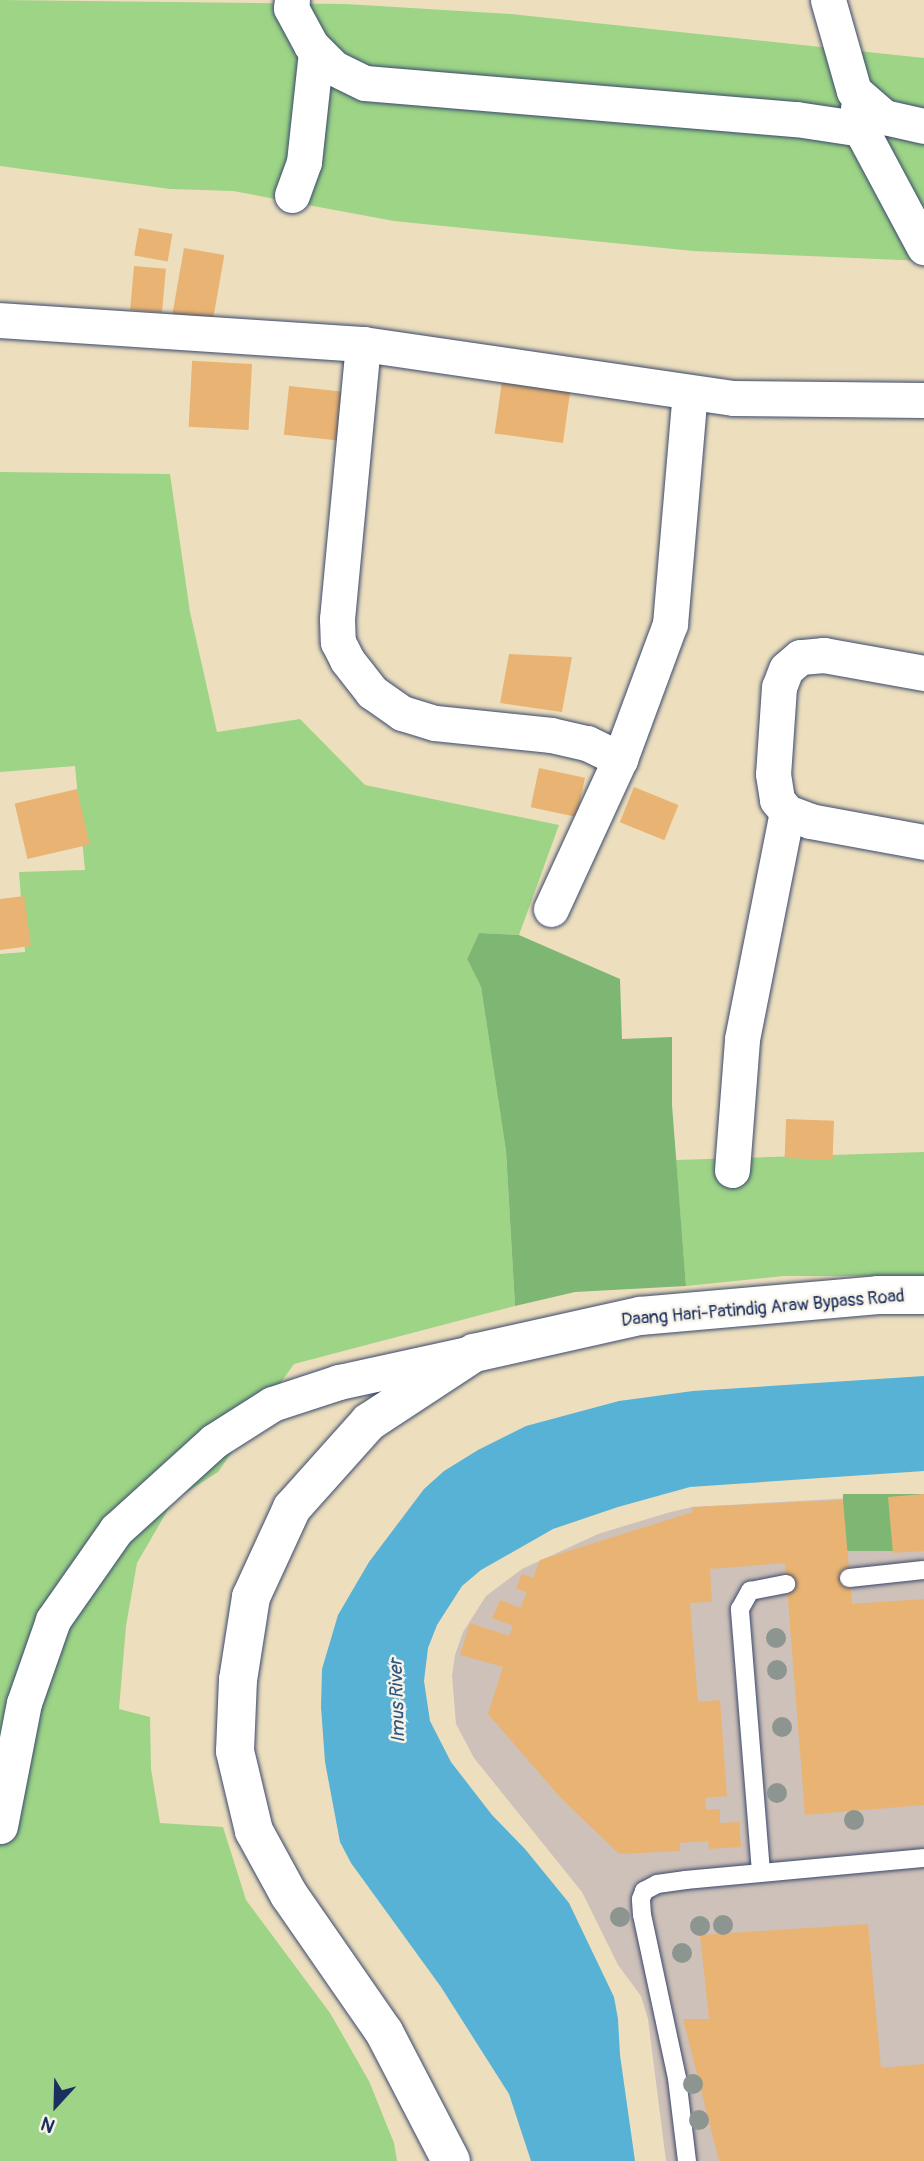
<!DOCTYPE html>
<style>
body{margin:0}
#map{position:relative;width:924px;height:2161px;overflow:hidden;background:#eddfbe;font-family:Pangolin,sans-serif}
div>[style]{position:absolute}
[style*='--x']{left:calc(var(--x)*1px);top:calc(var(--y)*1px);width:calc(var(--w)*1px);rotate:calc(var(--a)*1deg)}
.industrial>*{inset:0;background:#cec1b9}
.green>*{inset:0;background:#9dd486}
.forest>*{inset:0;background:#7eb673;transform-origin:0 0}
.water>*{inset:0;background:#58b2d5}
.building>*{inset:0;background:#e9b473;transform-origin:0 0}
.roads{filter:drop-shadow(0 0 2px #3a496c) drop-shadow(0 0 2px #3a496c)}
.service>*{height:18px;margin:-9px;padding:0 9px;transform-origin:9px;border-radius:9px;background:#fff}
.minor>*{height:35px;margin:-17.5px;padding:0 17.5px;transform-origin:17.5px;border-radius:17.5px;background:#fff}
.secondary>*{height:38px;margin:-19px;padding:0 19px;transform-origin:19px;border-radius:19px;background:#fff}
.trees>*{width:20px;height:20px;margin:-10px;border-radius:50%;background:#8c958f}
span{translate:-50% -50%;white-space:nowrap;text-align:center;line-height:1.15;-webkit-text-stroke:5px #f7f3e8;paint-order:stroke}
.street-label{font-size:18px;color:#1b2f5e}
.water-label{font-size:19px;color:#2d5682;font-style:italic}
.north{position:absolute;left:21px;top:2070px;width:70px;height:70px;-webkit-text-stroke:5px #f7f3e8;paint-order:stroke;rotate:202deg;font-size:19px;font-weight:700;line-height:28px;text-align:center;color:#1b2f5e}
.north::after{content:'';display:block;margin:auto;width:24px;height:32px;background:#1b2f5e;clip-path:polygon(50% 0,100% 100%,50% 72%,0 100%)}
</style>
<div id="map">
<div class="industrial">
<i style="clip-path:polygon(924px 1494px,924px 2161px,666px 2161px,648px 2019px,641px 1996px,618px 1965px,582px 1892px,474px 1758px,456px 1724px,452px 1676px,455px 1655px,463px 1632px,486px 1596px,522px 1569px,598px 1534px,667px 1513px,692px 1507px)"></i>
</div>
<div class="green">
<i style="clip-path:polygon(0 0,345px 4px,511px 14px,924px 58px,924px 261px,693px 251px,394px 221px,233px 191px,170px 189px,0 166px)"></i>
<i style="clip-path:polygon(0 472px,170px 474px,190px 612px,217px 732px,300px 719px,365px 785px,559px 825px,519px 935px,479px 933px,467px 959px,481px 987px,506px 1151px,515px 1306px,294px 1364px,218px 1472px,173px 1501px,137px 1563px,126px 1626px,119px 1709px,150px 1717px,151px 1769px,160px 1823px,223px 1827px,246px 1900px,330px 2013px,369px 2081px,394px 2143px,397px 2161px,0 2161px,0 954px,25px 952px,19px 872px,85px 870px,75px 766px,0 772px)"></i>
<i style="clip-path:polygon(924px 1152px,924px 1276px,784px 1276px,686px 1286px,676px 1160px)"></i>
</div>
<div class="forest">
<i style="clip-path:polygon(479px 933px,519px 935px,620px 979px,622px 1039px,672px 1037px,672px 1105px,686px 1286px,575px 1292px,515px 1306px,506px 1151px,481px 987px,467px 959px)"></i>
<i style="left:924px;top:1494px;width:57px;height:81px;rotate:90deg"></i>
</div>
<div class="water">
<i style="clip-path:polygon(924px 1376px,924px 1471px,690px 1487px,618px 1507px,553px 1529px,481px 1570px,462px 1586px,437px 1625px,428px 1648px,424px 1681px,430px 1721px,451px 1762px,492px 1815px,525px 1849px,569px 1903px,614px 1997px,618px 2019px,620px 2055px,635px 2161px,531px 2161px,509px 2094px,441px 1987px,351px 1863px,340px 1842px,325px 1762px,321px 1707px,322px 1669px,338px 1615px,369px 1562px,424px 1489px,444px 1471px,478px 1450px,526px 1426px,619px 1401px,693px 1391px)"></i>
</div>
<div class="building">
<i style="left:139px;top:228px;width:34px;height:28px;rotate:10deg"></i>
<i style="left:184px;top:248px;width:41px;height:67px;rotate:10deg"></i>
<i style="left:134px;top:266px;width:32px;height:44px;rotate:5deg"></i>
<i style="left:252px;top:364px;width:66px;height:60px;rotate:93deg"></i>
<i style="left:503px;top:374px;width:69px;height:60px;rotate:8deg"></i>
<i style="left:289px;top:386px;width:62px;height:49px;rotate:6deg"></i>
<i style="clip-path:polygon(509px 654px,572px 657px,562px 712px,500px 703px)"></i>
<i style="left:539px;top:768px;width:47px;height:40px;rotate:12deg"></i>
<i style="left:634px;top:787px;width:48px;height:38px;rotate:22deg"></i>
<i style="left:77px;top:789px;width:57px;height:64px;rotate:77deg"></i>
<i style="clip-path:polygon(24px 896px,31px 946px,0 950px,0 899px)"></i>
<i style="left:786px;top:1119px;width:48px;height:39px;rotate:2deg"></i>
<i style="clip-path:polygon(924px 1494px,924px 1551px,893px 1553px,888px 1497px)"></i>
<i style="clip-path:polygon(843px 1500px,852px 1604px,924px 1599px,924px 1805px,805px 1815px,785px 1563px,710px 1569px,712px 1602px,690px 1603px,698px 1702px,720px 1700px,727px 1796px,705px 1798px,706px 1810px,720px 1809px,720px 1823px,739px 1822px,741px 1847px,709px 1849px,708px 1841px,680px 1843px,680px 1851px,619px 1854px,560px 1797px,488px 1714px,503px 1667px,460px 1655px,470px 1623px,509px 1636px,513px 1626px,492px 1618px,500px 1600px,520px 1608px,527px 1593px,516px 1588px,522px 1574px,533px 1578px,540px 1560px,693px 1512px,692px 1507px)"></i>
<i style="clip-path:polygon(868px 1924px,881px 2068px,924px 2064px,924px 2161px,719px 2161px,683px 2019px,709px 2019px,700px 1935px)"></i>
</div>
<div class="roads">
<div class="service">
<i style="--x:849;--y:1578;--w:75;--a:-6.1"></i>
<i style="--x:761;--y:1872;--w:264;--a:-94.6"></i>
<i style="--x:740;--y:1609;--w:21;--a:-61"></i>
<i style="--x:750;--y:1591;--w:37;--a:-11"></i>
<i style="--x:687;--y:2161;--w:84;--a:-96.9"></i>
<i style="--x:677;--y:2078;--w:167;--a:-102.1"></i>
<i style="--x:642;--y:1915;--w:16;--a:-94"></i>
<i style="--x:641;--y:1899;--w:9;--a:-69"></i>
<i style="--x:644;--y:1891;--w:15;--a:-28"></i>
<i style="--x:657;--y:1884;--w:29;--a:-8"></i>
<i style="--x:686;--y:1880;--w:239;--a:-5.3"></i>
</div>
<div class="minor">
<i style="--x:292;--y:0;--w:8;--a:97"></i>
<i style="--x:291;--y:8;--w:42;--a:61.6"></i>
<i style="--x:311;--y:45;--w:33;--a:45"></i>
<i style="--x:334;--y:68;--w:34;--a:26"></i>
<i style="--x:365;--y:83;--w:433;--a:4.8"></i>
<i style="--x:796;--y:119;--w:68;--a:8.5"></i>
<i style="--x:828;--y:0;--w:95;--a:74.1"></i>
<i style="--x:854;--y:91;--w:40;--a:41"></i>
<i style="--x:884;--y:117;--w:41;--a:12.7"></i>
<i style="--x:858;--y:108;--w:30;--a:76"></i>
<i style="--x:865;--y:137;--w:125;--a:61.8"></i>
<i style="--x:292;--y:195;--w:35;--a:-70"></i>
<i style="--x:304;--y:162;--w:112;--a:-83.8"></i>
<i style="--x:0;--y:320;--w:364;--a:3.8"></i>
<i style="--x:363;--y:344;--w:374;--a:8.3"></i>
<i style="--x:733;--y:398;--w:191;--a:0.6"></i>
<i style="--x:363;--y:344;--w:276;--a:95.4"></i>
<i style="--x:337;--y:619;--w:23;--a:88"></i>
<i style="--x:338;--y:642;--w:20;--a:63"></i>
<i style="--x:347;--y:660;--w:41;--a:52"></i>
<i style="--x:372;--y:692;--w:37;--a:35"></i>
<i style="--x:402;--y:713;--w:34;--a:17"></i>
<i style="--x:435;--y:723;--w:117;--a:5.9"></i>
<i style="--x:551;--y:735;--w:37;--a:13"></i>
<i style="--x:587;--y:743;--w:37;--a:26"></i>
<i style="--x:924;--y:673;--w:102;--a:-169.8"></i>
<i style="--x:824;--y:655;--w:24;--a:175"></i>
<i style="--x:800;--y:657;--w:18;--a:139"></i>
<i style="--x:786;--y:669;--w:19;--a:111"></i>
<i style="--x:779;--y:687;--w:87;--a:93.9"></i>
<i style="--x:773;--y:774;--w:26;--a:81"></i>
<i style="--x:777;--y:800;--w:16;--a:50"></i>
<i style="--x:787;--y:812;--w:25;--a:21"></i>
<i style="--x:810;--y:821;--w:116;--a:10.4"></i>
<i style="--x:551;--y:909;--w:165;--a:-65.3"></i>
<i style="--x:620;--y:759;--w:144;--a:-69.7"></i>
<i style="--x:670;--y:624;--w:232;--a:-85.1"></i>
<i style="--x:732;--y:1170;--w:131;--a:-85.6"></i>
<i style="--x:742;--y:1039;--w:231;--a:-78.8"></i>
<i style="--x:0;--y:1826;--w:125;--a:-79"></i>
<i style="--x:24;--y:1703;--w:88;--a:-70.7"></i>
<i style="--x:53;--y:1620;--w:110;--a:-55"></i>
<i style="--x:116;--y:1530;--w:132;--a:-42.2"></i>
<i style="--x:214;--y:1441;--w:69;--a:-32.5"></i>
<i style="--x:272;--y:1404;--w:71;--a:-18.2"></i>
<i style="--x:339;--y:1382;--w:131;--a:-12.3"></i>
</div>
<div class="secondary">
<i style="--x:451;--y:2161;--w:145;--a:-117.4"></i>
<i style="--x:384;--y:2032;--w:167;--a:-124.7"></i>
<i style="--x:289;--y:1895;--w:73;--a:-118.7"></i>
<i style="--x:254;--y:1831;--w:82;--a:-103.4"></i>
<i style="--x:235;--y:1751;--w:71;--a:-87.6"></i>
<i style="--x:238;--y:1680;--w:84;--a:-81.1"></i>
<i style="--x:251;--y:1597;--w:98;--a:-65.3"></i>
<i style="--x:292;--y:1508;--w:115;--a:-48.2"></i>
<i style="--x:369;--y:1422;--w:126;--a:-33.3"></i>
<i style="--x:474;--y:1353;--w:170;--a:-12.6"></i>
<i style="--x:640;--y:1316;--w:239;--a:-5"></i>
<i style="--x:878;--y:1295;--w:46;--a:0"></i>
</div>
</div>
<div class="trees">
<i style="left:776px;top:1638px"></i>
<i style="left:777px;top:1670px"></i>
<i style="left:782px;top:1727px"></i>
<i style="left:777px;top:1793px"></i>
<i style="left:854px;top:1820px"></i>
<i style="left:620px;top:1917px"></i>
<i style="left:723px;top:1925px"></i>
<i style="left:700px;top:1926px"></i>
<i style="left:682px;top:1953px"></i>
<i style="left:693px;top:2084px"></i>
<i style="left:699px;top:2120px"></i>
</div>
<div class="street-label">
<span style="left:763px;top:1309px;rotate:-5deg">Daang Hari-Patindig Araw Bypass Road</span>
</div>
<div class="water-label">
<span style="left:398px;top:1701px;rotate:-92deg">Imus River</span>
</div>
<div class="north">N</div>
</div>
